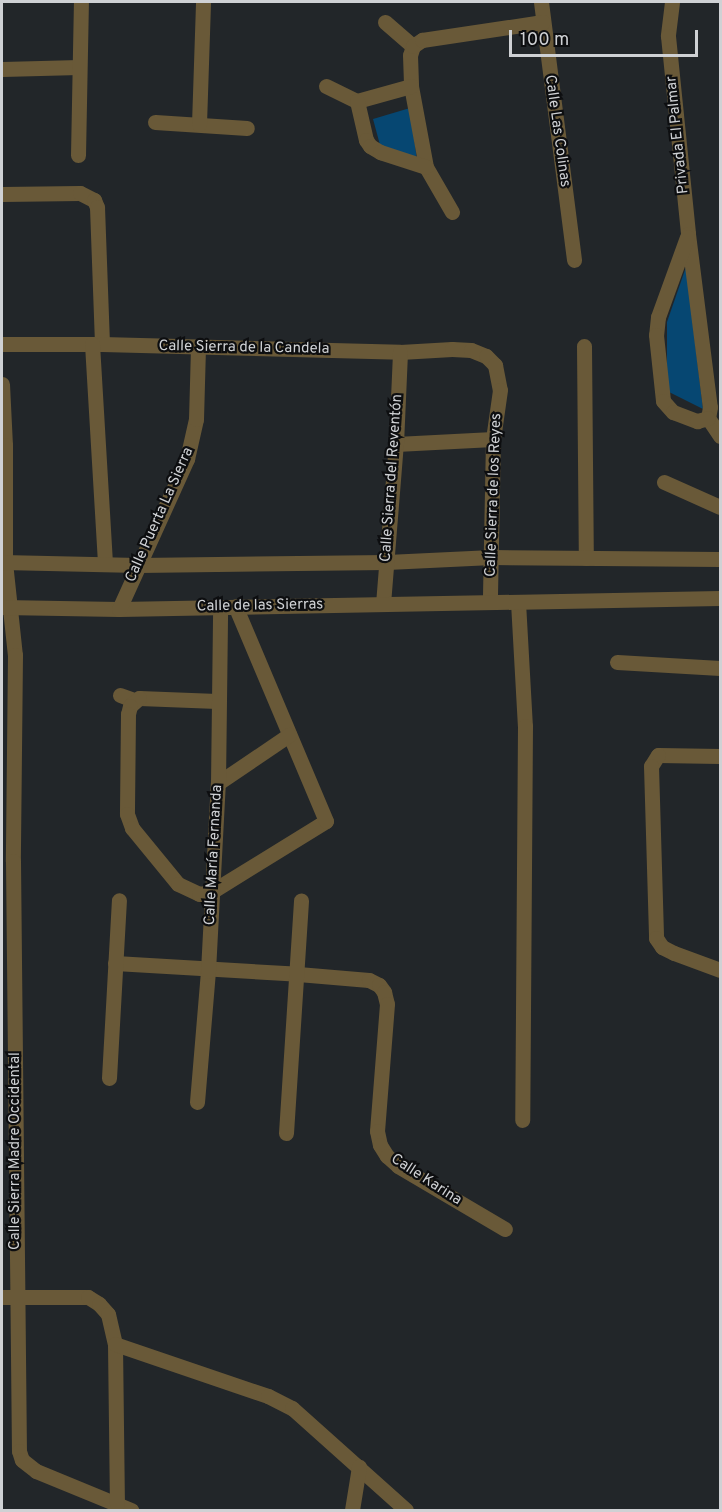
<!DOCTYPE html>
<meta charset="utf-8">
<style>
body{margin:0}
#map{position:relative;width:722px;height:1512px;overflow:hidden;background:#222629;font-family:Overpass,sans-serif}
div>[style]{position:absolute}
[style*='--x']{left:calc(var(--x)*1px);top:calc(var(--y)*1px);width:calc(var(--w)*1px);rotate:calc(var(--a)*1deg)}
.green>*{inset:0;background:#064772}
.minor>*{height:15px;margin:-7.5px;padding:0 7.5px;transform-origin:7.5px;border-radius:7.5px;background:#695938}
span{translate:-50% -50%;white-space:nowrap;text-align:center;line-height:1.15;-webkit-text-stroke:4.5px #0d0e10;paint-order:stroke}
.street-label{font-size:15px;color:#cfd1d4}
.frame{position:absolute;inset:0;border:3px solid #cfd1d4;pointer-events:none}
.scale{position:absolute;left:509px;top:30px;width:189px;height:27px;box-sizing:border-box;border:3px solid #cfd1d4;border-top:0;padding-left:8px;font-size:18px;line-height:21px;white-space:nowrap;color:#cfd1d4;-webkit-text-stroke:4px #0d0e10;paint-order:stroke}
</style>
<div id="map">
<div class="green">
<i style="clip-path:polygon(410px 108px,417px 160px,380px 145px,373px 119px)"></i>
<i style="clip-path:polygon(686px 267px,703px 409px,667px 391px,667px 322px)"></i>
</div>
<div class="minor">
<i style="--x:541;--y:2;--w:260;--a:82.7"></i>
<i style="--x:672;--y:2;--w:34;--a:97"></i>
<i style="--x:668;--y:36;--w:199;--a:84.2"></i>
<i style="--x:688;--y:234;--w:174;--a:82.8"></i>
<i style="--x:710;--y:407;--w:11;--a:100"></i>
<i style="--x:708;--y:418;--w:22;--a:56"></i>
<i style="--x:385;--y:22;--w:37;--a:41"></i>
<i style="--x:413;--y:46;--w:9;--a:108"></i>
<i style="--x:410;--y:55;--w:31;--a:88"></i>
<i style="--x:411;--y:86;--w:82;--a:79.5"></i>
<i style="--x:426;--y:167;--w:52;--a:60"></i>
<i style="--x:413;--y:46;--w:11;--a:-34"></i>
<i style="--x:422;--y:40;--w:122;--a:-8.5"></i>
<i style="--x:2;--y:69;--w:77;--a:-1.5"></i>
<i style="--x:326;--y:86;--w:34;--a:26"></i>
<i style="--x:357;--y:101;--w:56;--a:-15.5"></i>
<i style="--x:357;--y:101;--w:40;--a:77"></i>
<i style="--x:366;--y:140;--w:7;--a:56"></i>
<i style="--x:370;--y:146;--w:12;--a:31"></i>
<i style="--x:380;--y:152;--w:48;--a:18.1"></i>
<i style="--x:155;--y:122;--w:92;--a:3.7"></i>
<i style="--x:199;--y:124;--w:122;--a:-88.1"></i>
<i style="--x:78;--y:155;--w:153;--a:-88.9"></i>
<i style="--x:2;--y:194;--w:78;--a:-0.7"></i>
<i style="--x:80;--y:193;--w:16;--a:27"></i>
<i style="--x:94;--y:200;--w:8;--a:67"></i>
<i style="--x:97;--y:207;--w:137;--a:87.9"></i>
<i style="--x:687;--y:237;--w:85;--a:109.9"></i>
<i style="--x:658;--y:317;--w:18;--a:96"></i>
<i style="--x:656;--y:335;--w:66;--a:83.9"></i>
<i style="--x:663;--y:401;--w:15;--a:48"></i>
<i style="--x:673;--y:412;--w:26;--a:21"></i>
<i style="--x:697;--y:421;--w:11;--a:-15"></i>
<i style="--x:2;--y:344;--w:100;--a:0"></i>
<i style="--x:102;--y:344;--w:298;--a:1.5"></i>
<i style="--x:400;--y:352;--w:52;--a:-3.3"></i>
<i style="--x:452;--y:349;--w:19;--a:3"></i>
<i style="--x:471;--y:350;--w:16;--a:22"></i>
<i style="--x:486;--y:356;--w:13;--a:45"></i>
<i style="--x:495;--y:365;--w:25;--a:79"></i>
<i style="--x:500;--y:390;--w:49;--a:98.1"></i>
<i style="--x:493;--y:439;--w:163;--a:91.1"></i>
<i style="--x:92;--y:344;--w:220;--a:86.6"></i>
<i style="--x:584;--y:346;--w:212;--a:89.5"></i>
<i style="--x:2;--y:384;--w:61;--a:87.2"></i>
<i style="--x:5;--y:445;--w:117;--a:90"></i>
<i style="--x:5;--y:562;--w:94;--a:83.9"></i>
<i style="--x:15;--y:655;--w:206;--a:90.6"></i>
<i style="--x:13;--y:861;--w:590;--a:89.42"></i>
<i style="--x:19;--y:1451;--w:9;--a:72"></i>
<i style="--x:22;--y:1460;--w:18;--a:38"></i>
<i style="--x:36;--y:1471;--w:103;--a:22.3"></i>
<i style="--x:396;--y:444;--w:97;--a:-3"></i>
<i style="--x:664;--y:482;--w:61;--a:24.1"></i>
<i style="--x:2;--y:562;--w:136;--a:1.3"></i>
<i style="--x:138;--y:565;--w:249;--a:-0.7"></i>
<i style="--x:387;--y:562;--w:105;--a:-2.7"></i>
<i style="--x:492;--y:557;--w:228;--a:0.5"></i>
<i style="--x:518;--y:602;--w:124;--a:86.8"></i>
<i style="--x:525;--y:726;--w:394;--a:90.4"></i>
<i style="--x:383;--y:604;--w:161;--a:-85.4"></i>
<i style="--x:396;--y:444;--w:92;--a:-87.5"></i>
<i style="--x:2;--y:607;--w:117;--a:1"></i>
<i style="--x:119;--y:609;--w:601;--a:-1.05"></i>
<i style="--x:119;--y:609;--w:165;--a:-65.6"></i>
<i style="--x:187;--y:459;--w:41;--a:-77.3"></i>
<i style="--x:196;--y:419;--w:71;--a:-88.4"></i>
<i style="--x:617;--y:662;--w:103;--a:3.3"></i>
<i style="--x:120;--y:695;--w:15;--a:20"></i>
<i style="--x:217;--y:701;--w:78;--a:-177.8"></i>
<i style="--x:139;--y:698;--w:12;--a:138"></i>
<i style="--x:130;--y:706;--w:8;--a:104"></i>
<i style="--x:128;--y:714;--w:100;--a:90.6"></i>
<i style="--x:127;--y:814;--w:15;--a:70"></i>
<i style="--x:132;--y:828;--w:72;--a:50.6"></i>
<i style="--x:178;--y:884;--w:23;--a:25"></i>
<i style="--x:199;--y:894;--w:12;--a:-9"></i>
<i style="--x:211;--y:892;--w:135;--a:-31.7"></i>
<i style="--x:326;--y:821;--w:233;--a:-112.9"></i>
<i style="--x:720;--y:756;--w:62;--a:-179.1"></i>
<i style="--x:658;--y:755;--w:13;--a:122"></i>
<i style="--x:651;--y:766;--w:172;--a:88.3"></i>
<i style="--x:656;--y:938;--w:11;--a:56"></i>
<i style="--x:662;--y:947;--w:13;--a:27"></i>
<i style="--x:674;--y:953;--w:49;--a:20.3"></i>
<i style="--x:218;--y:783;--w:86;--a:-34.1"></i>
<i style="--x:115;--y:963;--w:183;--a:3.4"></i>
<i style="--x:298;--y:974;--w:71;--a:4.8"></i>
<i style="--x:369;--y:980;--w:11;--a:27"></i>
<i style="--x:379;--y:985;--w:9;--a:54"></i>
<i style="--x:384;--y:992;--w:12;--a:76"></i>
<i style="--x:387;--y:1004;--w:127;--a:94.5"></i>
<i style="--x:377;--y:1131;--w:14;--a:78"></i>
<i style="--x:380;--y:1145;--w:13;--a:58"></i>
<i style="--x:387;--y:1156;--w:15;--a:42"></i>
<i style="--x:398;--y:1166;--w:124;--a:30.5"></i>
<i style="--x:109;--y:1078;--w:178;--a:-86.8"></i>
<i style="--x:197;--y:1102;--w:131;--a:-85.2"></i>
<i style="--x:208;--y:971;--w:188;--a:-87"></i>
<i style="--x:218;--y:783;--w:176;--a:-89.3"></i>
<i style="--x:286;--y:1133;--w:233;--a:-86.3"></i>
<i style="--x:2;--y:1297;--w:86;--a:0"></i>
<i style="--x:88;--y:1297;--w:13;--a:32"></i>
<i style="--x:99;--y:1304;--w:13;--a:48"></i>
<i style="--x:108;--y:1314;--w:31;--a:77"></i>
<i style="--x:115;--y:1344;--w:160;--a:89.3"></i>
<i style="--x:115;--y:1344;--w:162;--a:18.8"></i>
<i style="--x:268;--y:1396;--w:27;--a:27"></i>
<i style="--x:292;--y:1408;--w:153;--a:41.8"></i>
<i style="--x:352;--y:1510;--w:44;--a:-80.8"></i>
</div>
<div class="street-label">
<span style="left:557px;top:131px;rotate:82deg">Calle Las Colinas</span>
<span style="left:678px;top:135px;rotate:-96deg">Privada El Palmar</span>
<span style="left:244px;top:348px;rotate:1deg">Calle Sierra de la Candela</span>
<span style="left:392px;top:478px;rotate:-86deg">Calle Sierra del Reventón</span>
<span style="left:494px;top:495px;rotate:-88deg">Calle Sierra de los Reyes</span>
<span style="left:160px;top:515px;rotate:-66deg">Calle Puerta La Sierra</span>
<span style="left:260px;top:606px;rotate:-1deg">Calle de las Sierras</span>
<span style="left:214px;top:855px;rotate:-87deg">Calle María Fernanda</span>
<span style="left:16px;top:1151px;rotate:-90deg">Calle Sierra Madre Occidental</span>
<span style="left:426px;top:1180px;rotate:33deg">Calle Karina</span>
</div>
<div class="frame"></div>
<div class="scale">100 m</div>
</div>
